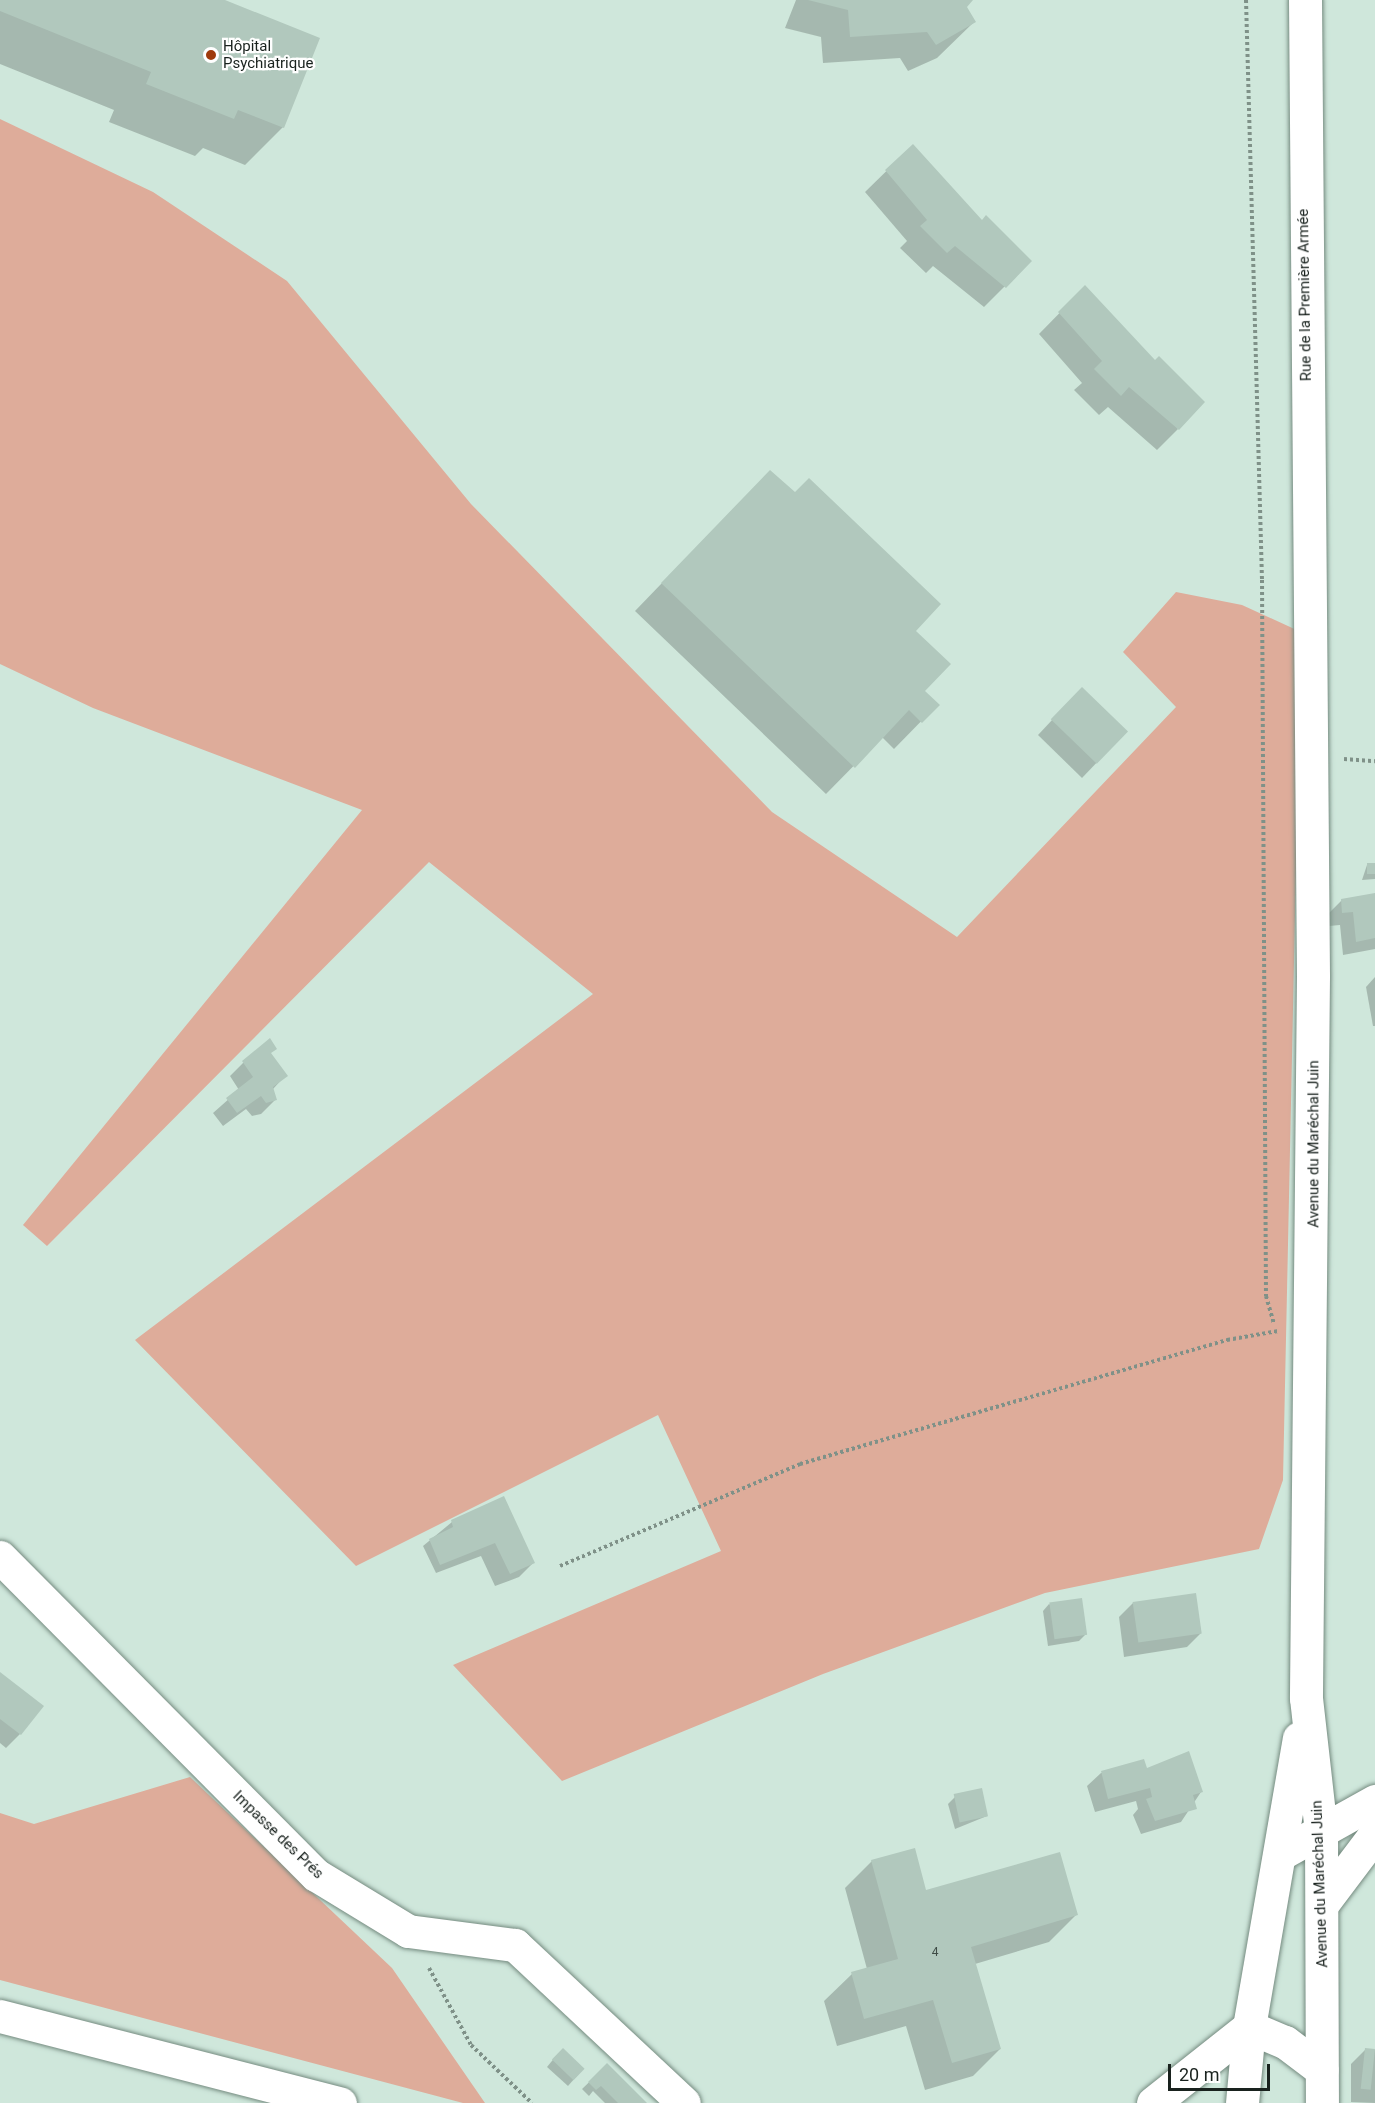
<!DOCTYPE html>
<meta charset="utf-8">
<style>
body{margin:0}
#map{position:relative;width:1375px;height:2103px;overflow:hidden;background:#cfe7db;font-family:Roboto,sans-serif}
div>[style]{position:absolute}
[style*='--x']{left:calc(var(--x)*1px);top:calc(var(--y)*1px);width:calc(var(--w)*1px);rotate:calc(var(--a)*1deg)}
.green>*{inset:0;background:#deac9a}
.shadow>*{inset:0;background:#0003}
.building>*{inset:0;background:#b1c8bd;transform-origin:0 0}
.path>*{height:4px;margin-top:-2px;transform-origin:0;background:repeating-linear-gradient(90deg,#7f9188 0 3px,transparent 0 6px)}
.roads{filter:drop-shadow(0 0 2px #758b80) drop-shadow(0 0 2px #758b80)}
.minor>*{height:33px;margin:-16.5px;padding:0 16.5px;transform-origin:16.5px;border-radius:16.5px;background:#fff}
.tertiary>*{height:33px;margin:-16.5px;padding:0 16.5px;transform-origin:16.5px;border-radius:16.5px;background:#fff}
.dots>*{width:16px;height:16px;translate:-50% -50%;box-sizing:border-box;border:3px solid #fff;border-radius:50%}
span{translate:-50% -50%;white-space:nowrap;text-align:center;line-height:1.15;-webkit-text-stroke:4.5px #fff;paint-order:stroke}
.number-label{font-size:12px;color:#3f4c46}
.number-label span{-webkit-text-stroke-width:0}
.poi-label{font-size:15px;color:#19221e}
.left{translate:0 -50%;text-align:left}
.street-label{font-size:15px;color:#19221e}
.scale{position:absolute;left:1168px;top:2064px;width:102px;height:27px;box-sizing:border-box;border:3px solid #19221e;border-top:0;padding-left:8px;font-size:18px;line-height:21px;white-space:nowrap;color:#19221e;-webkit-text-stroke:4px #fff;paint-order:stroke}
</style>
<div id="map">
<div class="green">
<i style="clip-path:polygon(0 119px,153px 192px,287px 281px,471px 504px,772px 812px,957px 937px,1176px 707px,1123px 652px,1176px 592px,1242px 605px,1301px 632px,1283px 1480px,1259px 1549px,1045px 1593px,823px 1674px,562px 1781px,453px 1665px,721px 1551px,658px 1415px,356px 1566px,135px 1340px,593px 994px,429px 862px,47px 1246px,23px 1225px,362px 810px,93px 708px,0 664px)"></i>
<i style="clip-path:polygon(190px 1777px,392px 1968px,485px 2103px,463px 2103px,0 1980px,0 1813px,34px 1824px)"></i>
</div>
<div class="shadow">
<i style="clip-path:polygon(0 0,221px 0,318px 39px,283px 127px,245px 165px,203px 148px,195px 156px,109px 122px,114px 110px,0 64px)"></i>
<i style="clip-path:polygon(796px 0,971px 0,965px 6px,974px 22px,937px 58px,908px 71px,900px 58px,823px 63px,821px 37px,785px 28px)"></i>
<i style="clip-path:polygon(912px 146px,982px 221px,1030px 261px,984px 307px,933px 266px,926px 273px,900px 248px,907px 241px,865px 192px)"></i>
<i style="clip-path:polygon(1085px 287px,1178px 429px,1157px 450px,1108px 407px,1099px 415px,1074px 390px,1082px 383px,1039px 334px)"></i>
<i style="clip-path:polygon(743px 499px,914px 631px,922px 691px,937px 705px,894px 749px,882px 737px,826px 794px,635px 611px)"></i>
<i style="clip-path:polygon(1068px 703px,1126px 732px,1082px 778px,1038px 735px)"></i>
<i style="clip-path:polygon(1367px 865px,1375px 865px,1375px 879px,1362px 880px)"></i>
<i style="clip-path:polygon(1375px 894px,1375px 949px,1343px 955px,1340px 925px,1329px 926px,1328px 914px,1342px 900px)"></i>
<i style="clip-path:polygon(1375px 977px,1375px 1026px,1373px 1026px,1366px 987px)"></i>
<i style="clip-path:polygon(270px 1054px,286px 1075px,273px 1089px,275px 1100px,261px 1114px,252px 1116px,246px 1109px,223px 1126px,213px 1113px,239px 1090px,230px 1076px,243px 1063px)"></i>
<i style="clip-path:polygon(503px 1498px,533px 1563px,519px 1577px,495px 1586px,481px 1556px,436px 1573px,423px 1546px,452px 1522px)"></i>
<i style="clip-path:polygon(1133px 1603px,1201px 1633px,1187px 1647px,1124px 1657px,1119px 1617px)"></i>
<i style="clip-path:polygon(1049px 1604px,1086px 1634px,1079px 1641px,1048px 1646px,1043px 1611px)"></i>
<i style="clip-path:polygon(0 1674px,20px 1734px,6px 1748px,0 1743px)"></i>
<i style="clip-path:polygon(1146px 1770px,1201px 1792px,1181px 1822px,1141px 1834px,1133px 1815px,1138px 1809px,1136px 1801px,1095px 1812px,1087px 1786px,1101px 1773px)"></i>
<i style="clip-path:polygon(955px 1797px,987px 1816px,955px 1829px,948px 1804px)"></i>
<i style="clip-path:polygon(872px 1861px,925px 1892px,1076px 1915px,1049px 1942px,975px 1964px,1000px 2049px,973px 2076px,925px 2090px,906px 2026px,837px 2046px,824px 2001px,852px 1974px,867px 1969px,845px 1888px)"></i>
<i style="clip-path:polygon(1365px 2050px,1375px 2050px,1375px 2103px,1351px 2102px,1351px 2064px)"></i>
<i style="clip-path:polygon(556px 2056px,583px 2069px,568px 2086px,547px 2067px)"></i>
<i style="clip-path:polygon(607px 2065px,645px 2103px,605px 2103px,593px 2091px,589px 2096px,582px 2089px)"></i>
</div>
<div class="building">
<i style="clip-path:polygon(0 0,225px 0,320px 38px,284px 128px,238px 110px,234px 119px,146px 84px,151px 72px,0 11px)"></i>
<i style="clip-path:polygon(808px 0,973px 0,967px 7px,976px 22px,936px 45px,927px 32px,850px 37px,848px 10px)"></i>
<i style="clip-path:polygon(913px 144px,982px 220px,986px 215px,1032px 261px,1006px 288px,955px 246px,947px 253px,920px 226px,927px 220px,885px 170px)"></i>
<i style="clip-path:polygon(1085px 285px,1155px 360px,1159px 356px,1205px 402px,1179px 430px,1129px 387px,1121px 396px,1094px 369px,1102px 361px,1058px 312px)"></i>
<i style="clip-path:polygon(770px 470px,795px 492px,809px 478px,941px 604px,916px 631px,951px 664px,925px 691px,940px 705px,922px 723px,909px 710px,855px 768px,661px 583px)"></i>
<i style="left:1082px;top:687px;width:64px;height:45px;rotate:44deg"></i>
<i style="left:1367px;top:863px;width:8px;height:11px"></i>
<i style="clip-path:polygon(1375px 893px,1375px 938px,1356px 942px,1353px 912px,1342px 913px,1341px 899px)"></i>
<i style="clip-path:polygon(270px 1038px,277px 1049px,271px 1053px,288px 1076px,273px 1087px,277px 1100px,266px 1103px,261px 1096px,237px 1113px,226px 1098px,253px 1077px,242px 1061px)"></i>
<i style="clip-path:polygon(504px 1496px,535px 1563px,510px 1574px,495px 1543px,440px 1565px,429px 1539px,453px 1527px,451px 1520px)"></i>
<i style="left:1196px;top:1593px;width:41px;height:64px;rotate:82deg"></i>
<i style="left:1082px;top:1598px;width:37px;height:33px;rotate:82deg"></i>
<i style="clip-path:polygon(0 1672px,44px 1706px,21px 1735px,0 1719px)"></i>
<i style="clip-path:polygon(1189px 1751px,1203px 1792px,1193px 1795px,1197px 1809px,1155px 1821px,1146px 1799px,1152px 1797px,1150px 1788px,1108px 1799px,1101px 1771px,1144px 1759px,1147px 1768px)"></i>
<i style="left:982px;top:1788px;width:29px;height:29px;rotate:78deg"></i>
<i style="clip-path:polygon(915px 1848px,926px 1890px,1060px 1852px,1078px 1915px,971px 1947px,1001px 2049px,952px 2063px,933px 2000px,864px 2019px,851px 1972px,898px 1959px,871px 1860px)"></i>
<i style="left:563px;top:2048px;width:30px;height:16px;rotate:44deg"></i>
<i style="left:1365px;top:2048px;width:10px;height:41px;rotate:6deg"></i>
<i style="clip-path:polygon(607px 2063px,647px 2103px,618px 2103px,601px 2086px,596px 2090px,588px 2082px)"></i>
</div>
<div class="path">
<i style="--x:1246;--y:0;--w:580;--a:88.42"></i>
<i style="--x:1262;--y:580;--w:716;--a:89.68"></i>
<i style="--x:1266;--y:1296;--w:29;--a:74"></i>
<i style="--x:1344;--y:759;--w:31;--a:4"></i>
<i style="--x:560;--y:1566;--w:261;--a:-23"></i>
<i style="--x:800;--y:1464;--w:445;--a:-16.2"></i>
<i style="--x:1227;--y:1340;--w:52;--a:-10"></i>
<i style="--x:429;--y:1968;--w:88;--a:61.4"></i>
<i style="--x:471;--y:2045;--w:84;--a:43.6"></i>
</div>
<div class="roads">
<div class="minor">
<i style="--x:0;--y:1557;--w:448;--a:45.2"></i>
<i style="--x:316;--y:1875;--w:108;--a:31.3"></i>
<i style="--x:408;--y:1931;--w:108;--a:7.5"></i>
<i style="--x:515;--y:1945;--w:231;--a:43.1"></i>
<i style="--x:1280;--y:1854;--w:109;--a:-29.2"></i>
<i style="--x:1323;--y:1903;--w:86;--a:-53"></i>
</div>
<div class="tertiary">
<i style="--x:1305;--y:0;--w:976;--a:89.53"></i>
<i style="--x:1313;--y:976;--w:722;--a:90.56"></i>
<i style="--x:1306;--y:1698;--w:134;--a:83.6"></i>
<i style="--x:1321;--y:1831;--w:272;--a:89.8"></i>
<i style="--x:0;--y:2016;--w:351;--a:14.4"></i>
<i style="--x:1249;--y:2027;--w:39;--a:23"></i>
<i style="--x:1285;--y:2042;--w:46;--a:37.1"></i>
<i style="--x:1153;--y:2103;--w:122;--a:-38.4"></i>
<i style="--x:1242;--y:2103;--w:76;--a:-84.7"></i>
<i style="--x:1249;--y:2027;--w:293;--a:-80.2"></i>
</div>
</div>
<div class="dots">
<i style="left:211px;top:55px;background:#9f3a0b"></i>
</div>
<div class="number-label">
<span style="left:935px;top:1953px">4</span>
</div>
<div class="poi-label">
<span class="left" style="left:223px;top:55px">Hôpital<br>Psychiatrique</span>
</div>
<div class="street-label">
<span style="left:1305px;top:295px;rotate:-91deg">Rue de la Première Armée</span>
<span style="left:1314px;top:1144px;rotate:-90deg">Avenue du Maréchal Juin</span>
<span style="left:278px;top:1835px;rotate:44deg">Impasse des Prés</span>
<span style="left:1320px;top:1884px;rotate:-92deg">Avenue du Maréchal Juin</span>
</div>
<div class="scale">20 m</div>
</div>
